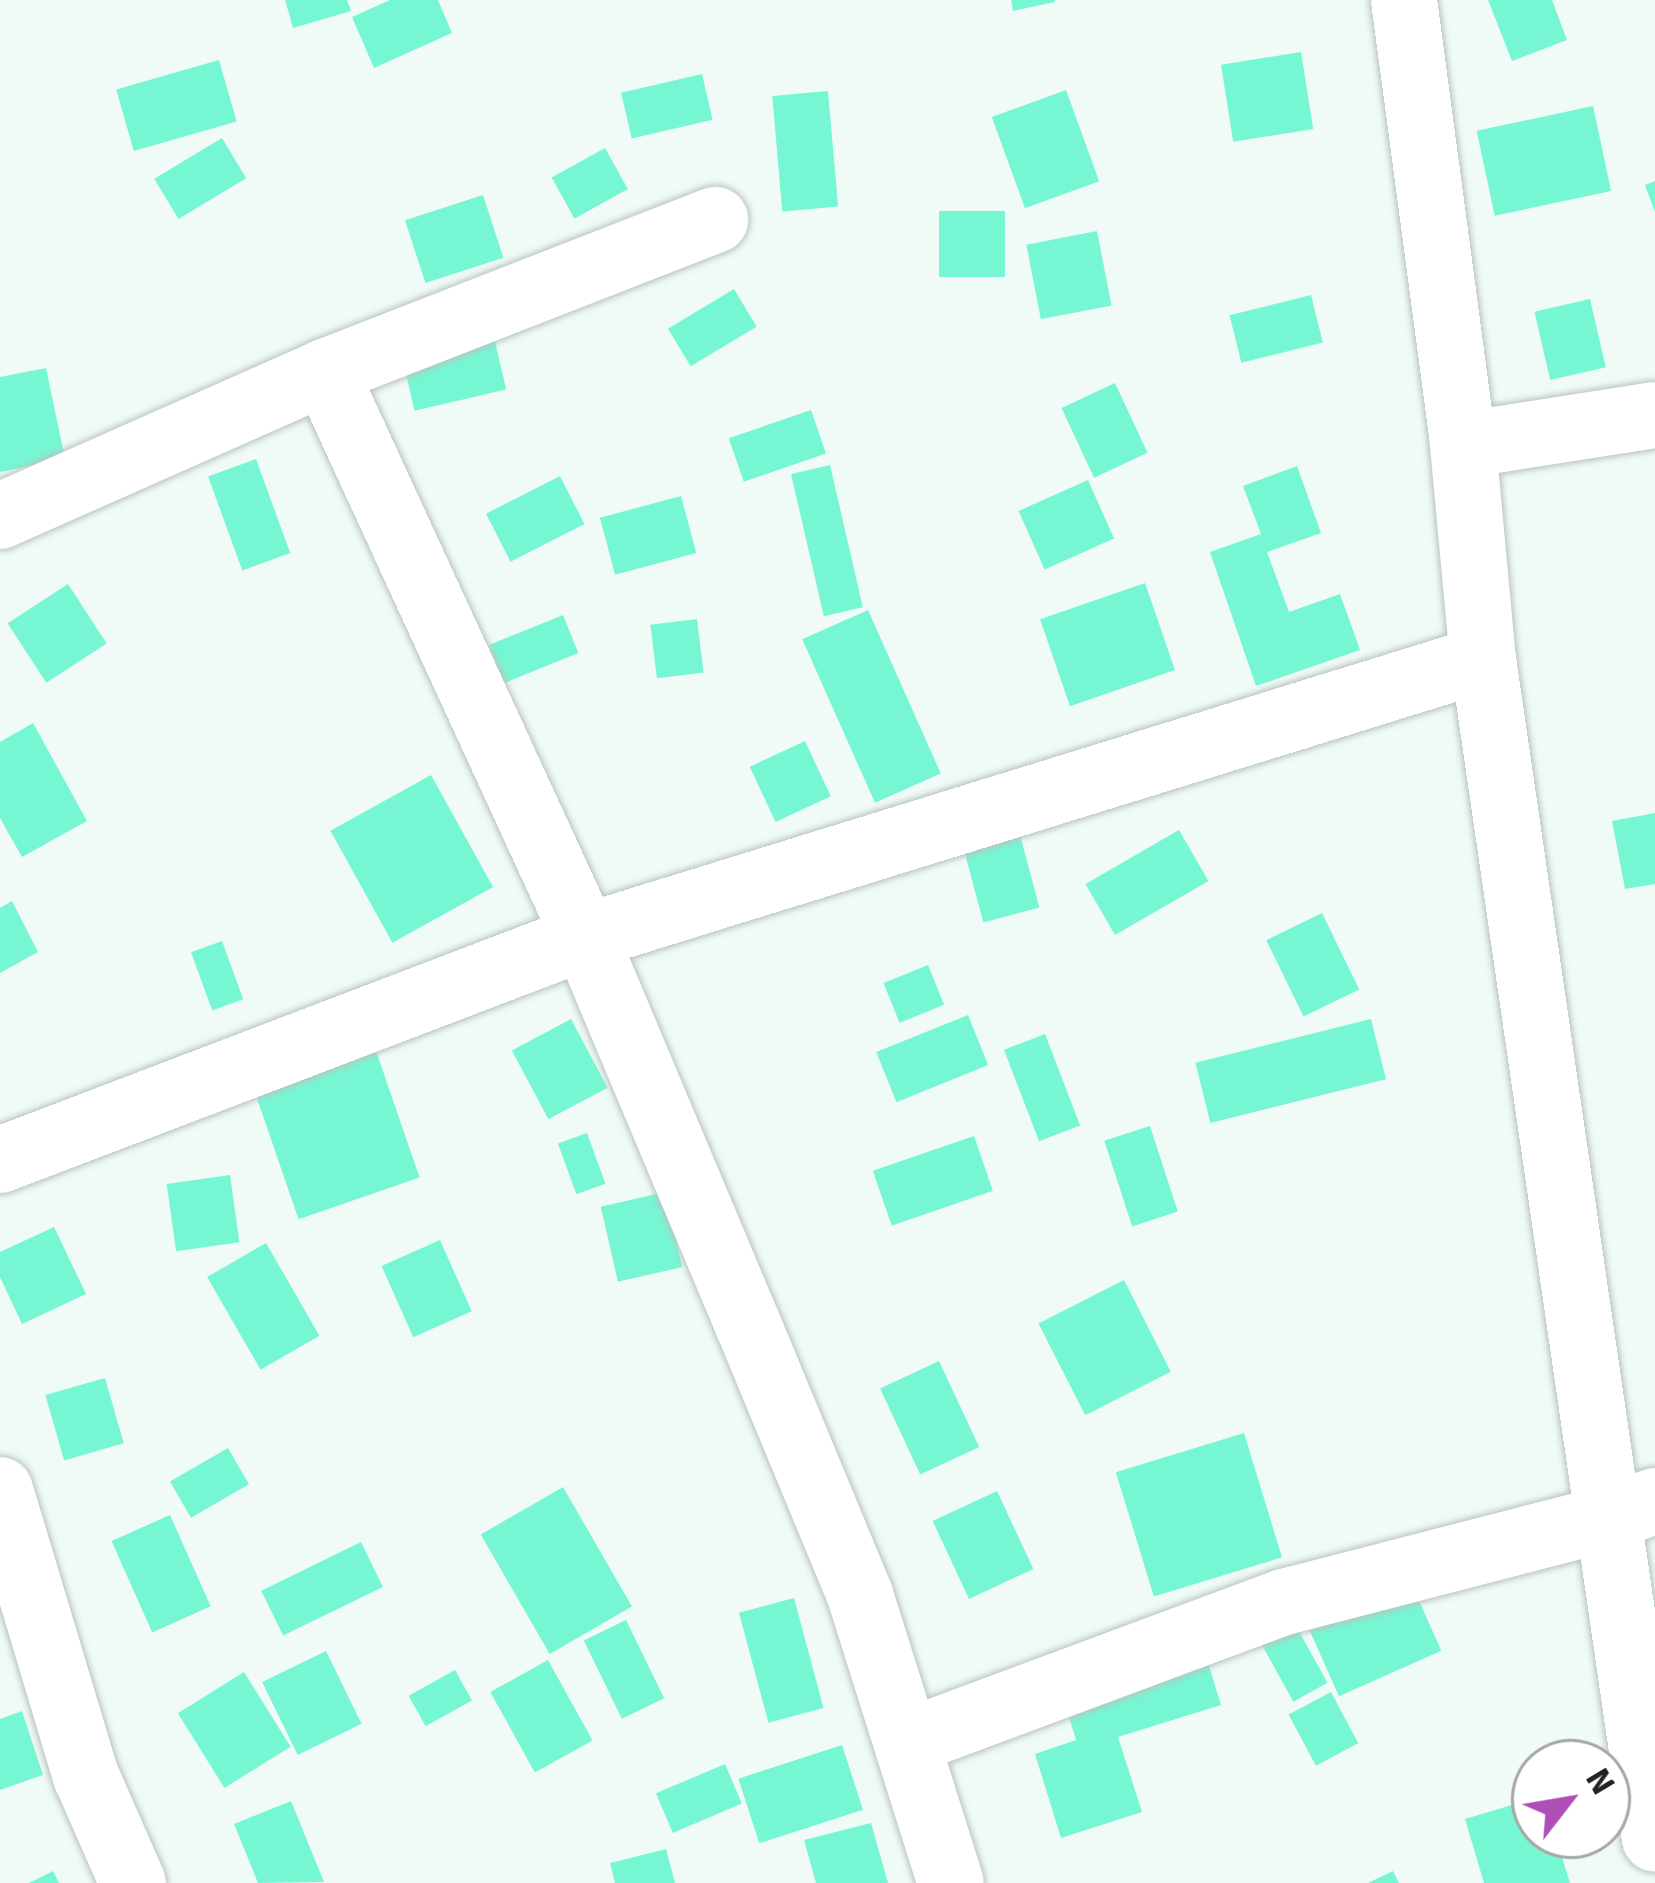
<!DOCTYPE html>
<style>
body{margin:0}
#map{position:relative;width:1655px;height:1883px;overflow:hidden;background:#f0fbf7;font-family:Signika,sans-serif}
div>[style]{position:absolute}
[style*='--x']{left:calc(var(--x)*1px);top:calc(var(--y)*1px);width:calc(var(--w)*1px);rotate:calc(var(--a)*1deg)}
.building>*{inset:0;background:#77f6d4;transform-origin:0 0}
.roads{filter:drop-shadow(0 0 3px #b9c4c0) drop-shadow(0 0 3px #b9c4c0)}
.minor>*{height:66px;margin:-33px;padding:0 33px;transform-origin:33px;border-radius:33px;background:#fff}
span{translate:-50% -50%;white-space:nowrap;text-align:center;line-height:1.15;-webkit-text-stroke:10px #fff;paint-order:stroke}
.north{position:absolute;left:1511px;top:1739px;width:120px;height:120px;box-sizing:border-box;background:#fff;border:3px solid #a6a7a7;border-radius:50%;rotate:59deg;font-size:33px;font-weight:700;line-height:48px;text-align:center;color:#202423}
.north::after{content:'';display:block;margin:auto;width:42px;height:54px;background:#ae4fb8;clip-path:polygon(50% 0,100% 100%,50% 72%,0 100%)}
</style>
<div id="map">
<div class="building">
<i style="clip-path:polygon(285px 0,347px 0,351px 11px,293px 28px)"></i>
<i style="clip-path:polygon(390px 0,438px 0,452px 33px,374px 68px,352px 17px)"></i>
<i style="clip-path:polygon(1011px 0,1055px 0,1055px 2px,1013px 11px)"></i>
<i style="clip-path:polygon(1488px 0,1552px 0,1567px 40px,1512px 61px)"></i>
<i style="left:1301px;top:52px;width:78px;height:81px;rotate:81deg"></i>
<i style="left:219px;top:60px;width:64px;height:107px;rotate:74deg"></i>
<i style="left:702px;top:74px;width:47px;height:83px;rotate:77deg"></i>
<i style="left:1066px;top:90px;width:97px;height:79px;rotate:70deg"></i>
<i style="left:828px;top:91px;width:116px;height:56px;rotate:85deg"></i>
<i style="left:1593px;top:106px;width:87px;height:119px;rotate:78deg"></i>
<i style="left:222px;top:138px;width:47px;height:79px;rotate:59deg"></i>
<i style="left:605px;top:148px;width:47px;height:61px;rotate:61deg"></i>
<i style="clip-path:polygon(1655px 181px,1655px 212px,1645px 185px)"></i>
<i style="left:483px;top:195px;width:66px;height:82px;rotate:72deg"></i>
<i style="left:939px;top:211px;width:66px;height:66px"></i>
<i style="left:1097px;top:231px;width:76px;height:72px;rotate:79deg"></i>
<i style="left:734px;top:289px;width:44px;height:77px;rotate:59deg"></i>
<i style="left:1311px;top:295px;width:49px;height:84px;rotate:76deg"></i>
<i style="left:1590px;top:299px;width:70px;height:57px;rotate:77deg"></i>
<i style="left:494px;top:337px;width:54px;height:94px;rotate:77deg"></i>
<i style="clip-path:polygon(46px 368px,65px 459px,0 472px,0 377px)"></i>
<i style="left:1115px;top:383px;width:77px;height:59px;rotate:65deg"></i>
<i style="left:811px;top:410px;width:46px;height:87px;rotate:71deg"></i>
<i style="left:256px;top:459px;width:100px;height:51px;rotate:70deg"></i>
<i style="left:830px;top:465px;width:146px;height:40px;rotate:77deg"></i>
<i style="clip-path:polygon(1297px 466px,1321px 533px,1267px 552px,1289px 612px,1340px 594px,1360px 650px,1256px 686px,1210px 552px,1261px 534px,1243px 486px)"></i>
<i style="left:560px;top:476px;width:54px;height:83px;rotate:63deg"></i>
<i style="left:1088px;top:480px;width:64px;height:76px;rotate:66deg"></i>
<i style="left:681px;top:496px;width:59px;height:84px;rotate:75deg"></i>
<i style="left:1145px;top:583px;width:92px;height:111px;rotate:71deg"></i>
<i style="left:68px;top:584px;width:71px;height:72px;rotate:57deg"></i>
<i style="left:868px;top:610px;width:179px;height:72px;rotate:66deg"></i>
<i style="left:563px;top:615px;width:41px;height:80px;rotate:68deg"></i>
<i style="left:697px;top:619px;width:54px;height:47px;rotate:83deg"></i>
<i style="clip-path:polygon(33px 723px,87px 821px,22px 857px,0 818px,0 742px)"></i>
<i style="left:805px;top:741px;width:61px;height:61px;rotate:65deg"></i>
<i style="left:431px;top:775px;width:128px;height:115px;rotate:61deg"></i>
<i style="clip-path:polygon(1655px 813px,1655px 884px,1625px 889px,1612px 821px)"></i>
<i style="left:1179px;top:830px;width:59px;height:108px;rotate:60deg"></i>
<i style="left:1020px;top:835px;width:75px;height:58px;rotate:75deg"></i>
<i style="clip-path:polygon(12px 901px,38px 952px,0 973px,0 908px)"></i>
<i style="left:1322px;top:913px;width:85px;height:62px;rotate:64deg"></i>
<i style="left:222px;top:941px;width:62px;height:33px;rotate:70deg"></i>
<i style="left:928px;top:965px;width:43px;height:48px;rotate:68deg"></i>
<i style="left:968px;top:1015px;width:54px;height:99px;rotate:68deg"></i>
<i style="left:571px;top:1019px;width:78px;height:67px;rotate:62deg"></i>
<i style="left:1371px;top:1019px;width:62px;height:181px;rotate:76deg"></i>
<i style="left:1045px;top:1034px;width:98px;height:44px;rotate:69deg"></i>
<i style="left:375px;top:1048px;width:137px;height:128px;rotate:71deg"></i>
<i style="left:1150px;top:1126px;width:90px;height:48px;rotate:72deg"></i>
<i style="left:587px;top:1133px;width:54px;height:31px;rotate:70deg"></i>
<i style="left:974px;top:1136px;width:58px;height:107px;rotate:71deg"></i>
<i style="left:230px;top:1175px;width:68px;height:64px;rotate:82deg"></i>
<i style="left:665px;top:1192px;width:77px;height:66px;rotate:77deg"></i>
<i style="clip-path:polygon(54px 1227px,86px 1294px,22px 1324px,0 1277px,0 1252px)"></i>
<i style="left:440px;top:1240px;width:78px;height:64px;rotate:66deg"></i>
<i style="left:266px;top:1243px;width:107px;height:68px;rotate:60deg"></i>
<i style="left:1124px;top:1280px;width:103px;height:96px;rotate:63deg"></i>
<i style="left:939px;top:1361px;width:95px;height:65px;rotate:65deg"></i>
<i style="left:105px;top:1378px;width:68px;height:62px;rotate:74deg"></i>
<i style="left:1244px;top:1433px;width:130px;height:134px;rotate:73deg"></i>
<i style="left:228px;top:1448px;width:42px;height:67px;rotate:60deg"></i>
<i style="left:563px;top:1487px;width:138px;height:95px;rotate:60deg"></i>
<i style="left:997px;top:1491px;width:86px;height:71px;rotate:65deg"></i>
<i style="left:170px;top:1515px;width:100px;height:64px;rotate:66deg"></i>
<i style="left:361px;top:1542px;width:50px;height:111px;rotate:64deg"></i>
<i style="left:1412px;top:1585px;width:72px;height:112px;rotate:66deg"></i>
<i style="left:794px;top:1598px;width:114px;height:57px;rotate:75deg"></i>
<i style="left:626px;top:1620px;width:87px;height:47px;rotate:64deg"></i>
<i style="left:1296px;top:1626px;width:65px;height:39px;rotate:61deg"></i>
<i style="left:326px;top:1651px;width:81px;height:71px;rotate:64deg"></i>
<i style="clip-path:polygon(1206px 1656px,1221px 1705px,1118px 1737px,1142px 1812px,1061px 1838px,1035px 1754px,1076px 1740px,1064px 1701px)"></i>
<i style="left:548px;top:1660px;width:92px;height:66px;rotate:61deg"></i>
<i style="left:455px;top:1670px;width:35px;height:53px;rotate:61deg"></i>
<i style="left:244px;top:1672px;width:88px;height:78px;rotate:58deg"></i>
<i style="left:1331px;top:1692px;width:58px;height:48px;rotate:62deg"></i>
<i style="clip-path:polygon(22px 1711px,43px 1775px,0 1790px,0 1719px)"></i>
<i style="left:842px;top:1745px;width:68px;height:109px;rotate:72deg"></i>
<i style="left:725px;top:1764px;width:43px;height:75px;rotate:67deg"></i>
<i style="clip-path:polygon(1535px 1798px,1535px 1835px,1555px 1835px,1570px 1883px,1484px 1883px,1465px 1819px)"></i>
<i style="clip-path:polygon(291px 1801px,324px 1882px,258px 1883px,234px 1824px)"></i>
<i style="clip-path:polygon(871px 1823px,888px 1883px,816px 1883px,804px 1840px)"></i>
<i style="clip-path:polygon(666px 1849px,675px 1883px,615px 1883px,610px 1863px)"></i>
<i style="clip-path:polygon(53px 1871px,59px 1883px,29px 1883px)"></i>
<i style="clip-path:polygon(1393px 1871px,1399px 1883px,1368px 1883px)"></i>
</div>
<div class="roads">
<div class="minor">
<i style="--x:1404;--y:0;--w:449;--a:82.4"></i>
<i style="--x:1463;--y:445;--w:215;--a:84.7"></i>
<i style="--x:1483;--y:659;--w:1192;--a:81.71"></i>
<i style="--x:325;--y:372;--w:622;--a:65.29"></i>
<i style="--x:585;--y:937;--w:418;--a:67.2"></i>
<i style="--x:747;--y:1322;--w:295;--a:67.5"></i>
<i style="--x:860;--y:1595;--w:302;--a:72.5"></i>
<i style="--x:1463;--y:445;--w:194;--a:-8.9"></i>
<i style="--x:0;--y:516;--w:355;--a:-23.9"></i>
<i style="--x:325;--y:372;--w:419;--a:-21.3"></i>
<i style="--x:0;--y:1160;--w:626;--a:-20.87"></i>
<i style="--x:585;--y:937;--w:940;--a:-17.2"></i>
<i style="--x:0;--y:1490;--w:299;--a:73.3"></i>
<i style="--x:86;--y:1776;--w:117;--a:66.3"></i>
<i style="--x:910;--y:1741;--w:399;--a:-20.4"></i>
<i style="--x:1284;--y:1602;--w:332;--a:-14.5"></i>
<i style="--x:1605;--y:1519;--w:53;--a:-19.8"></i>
</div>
</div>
<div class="north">N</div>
</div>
